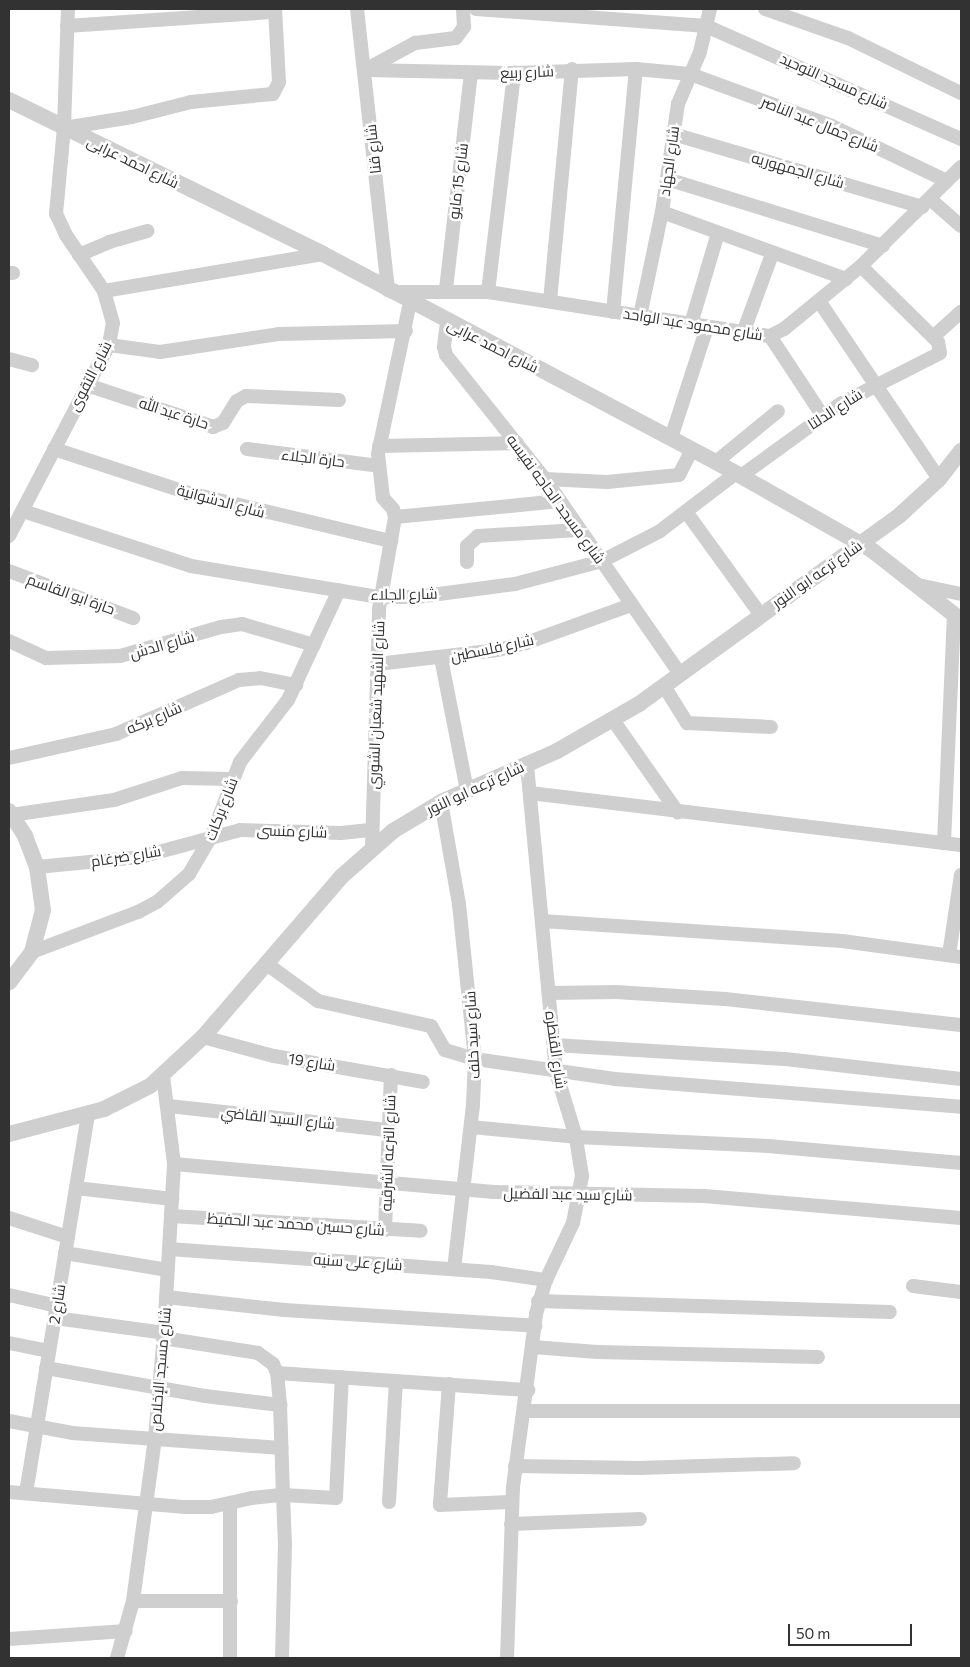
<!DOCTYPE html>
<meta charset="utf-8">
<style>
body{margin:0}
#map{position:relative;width:970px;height:1667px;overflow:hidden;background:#fff;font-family:Commissioner,Cairo,sans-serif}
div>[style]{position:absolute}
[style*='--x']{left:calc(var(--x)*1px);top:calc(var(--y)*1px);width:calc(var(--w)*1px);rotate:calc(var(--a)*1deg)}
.minor>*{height:14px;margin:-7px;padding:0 7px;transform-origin:7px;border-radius:7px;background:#cfcfcf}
.tertiary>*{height:16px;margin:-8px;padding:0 8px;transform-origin:8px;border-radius:8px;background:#cfcfcf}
span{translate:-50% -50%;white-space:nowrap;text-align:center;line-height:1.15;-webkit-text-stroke:5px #fff;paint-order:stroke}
.street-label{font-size:15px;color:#323232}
.frame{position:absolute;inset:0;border:10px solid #323232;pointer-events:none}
.scale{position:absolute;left:788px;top:1624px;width:124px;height:22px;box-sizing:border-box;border:2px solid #323232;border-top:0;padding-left:6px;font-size:15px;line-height:18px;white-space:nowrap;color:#323232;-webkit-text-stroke:4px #fff;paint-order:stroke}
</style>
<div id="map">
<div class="minor">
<i style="--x:357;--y:9;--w:283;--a:83.7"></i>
<i style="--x:476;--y:9;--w:231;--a:4.2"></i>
<i style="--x:706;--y:26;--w:279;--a:23.9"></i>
<i style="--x:765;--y:9;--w:88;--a:19.3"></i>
<i style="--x:848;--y:38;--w:126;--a:26"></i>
<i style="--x:67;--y:26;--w:208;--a:-3.9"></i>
<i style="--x:365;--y:70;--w:149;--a:1.2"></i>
<i style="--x:514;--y:73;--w:122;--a:-1.9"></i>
<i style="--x:636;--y:69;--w:54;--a:5.3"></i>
<i style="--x:690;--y:74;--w:151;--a:20.1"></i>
<i style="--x:832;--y:126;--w:127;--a:25.6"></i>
<i style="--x:365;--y:70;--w:57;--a:-28.4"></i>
<i style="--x:415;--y:43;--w:41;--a:-7"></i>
<i style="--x:456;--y:38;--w:14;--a:-54"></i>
<i style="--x:464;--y:27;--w:18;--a:-93"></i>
<i style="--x:64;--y:128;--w:69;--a:-9.2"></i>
<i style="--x:132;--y:117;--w:61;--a:-14.3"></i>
<i style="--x:191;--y:102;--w:82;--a:-5.6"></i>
<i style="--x:273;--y:94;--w:13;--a:-63"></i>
<i style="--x:279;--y:82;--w:73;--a:-93.1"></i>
<i style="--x:673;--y:134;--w:260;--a:16.3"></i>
<i style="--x:667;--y:179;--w:226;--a:17.2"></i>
<i style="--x:930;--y:199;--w:41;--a:41.1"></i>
<i style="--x:662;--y:212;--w:196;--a:20"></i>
<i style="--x:79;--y:255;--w:33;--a:-23"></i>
<i style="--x:109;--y:242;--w:40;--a:-16"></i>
<i style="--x:9;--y:273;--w:4;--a:0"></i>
<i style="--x:446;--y:289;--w:217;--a:-83.4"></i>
<i style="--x:104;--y:291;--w:222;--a:-9.6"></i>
<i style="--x:392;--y:292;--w:96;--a:0"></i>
<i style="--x:488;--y:292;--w:285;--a:8.9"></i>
<i style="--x:770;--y:336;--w:16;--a:-27"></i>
<i style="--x:784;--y:329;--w:99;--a:-39.3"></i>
<i style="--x:861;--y:266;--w:141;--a:-44.7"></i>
<i style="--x:488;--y:292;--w:221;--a:-83.2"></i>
<i style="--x:550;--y:301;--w:233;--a:-84.6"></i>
<i style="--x:819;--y:301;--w:215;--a:56"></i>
<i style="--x:613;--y:312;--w:244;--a:-84.6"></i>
<i style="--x:640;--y:316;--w:106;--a:-78.1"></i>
<i style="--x:662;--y:212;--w:109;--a:-81.6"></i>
<i style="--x:678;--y:104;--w:56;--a:-67.1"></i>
<i style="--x:700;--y:52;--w:44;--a:-76.9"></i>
<i style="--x:447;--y:322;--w:25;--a:97"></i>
<i style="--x:444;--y:347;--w:8;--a:76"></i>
<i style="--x:446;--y:355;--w:159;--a:51.4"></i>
<i style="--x:545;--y:479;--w:237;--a:55.3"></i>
<i style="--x:691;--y:324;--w:95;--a:-73.5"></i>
<i style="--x:743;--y:333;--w:84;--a:-69.8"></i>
<i style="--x:770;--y:336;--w:95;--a:56.6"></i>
<i style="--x:933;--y:337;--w:38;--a:-42"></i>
<i style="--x:109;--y:345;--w:51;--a:7.8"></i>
<i style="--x:160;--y:352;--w:120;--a:-8.6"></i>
<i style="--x:279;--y:334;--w:127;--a:-1.4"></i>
<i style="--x:9;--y:359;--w:24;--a:15"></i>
<i style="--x:87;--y:385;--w:133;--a:18.4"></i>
<i style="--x:213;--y:427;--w:11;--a:-22"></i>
<i style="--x:223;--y:423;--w:26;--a:-58"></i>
<i style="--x:237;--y:401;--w:10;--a:-29"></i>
<i style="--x:246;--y:396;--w:93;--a:2.5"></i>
<i style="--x:671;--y:438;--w:117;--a:-72"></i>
<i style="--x:379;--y:446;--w:138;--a:-1.2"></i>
<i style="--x:54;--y:449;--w:142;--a:18.1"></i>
<i style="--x:189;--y:493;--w:208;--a:13.4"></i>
<i style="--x:247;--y:449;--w:133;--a:7.3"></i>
<i style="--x:716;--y:462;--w:80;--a:-39.4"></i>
<i style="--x:741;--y:476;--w:122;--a:-36"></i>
<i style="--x:840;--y:404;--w:112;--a:-27"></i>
<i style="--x:940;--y:353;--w:11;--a:-100"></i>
<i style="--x:938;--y:342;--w:108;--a:-135.4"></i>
<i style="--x:545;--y:479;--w:62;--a:2.8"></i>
<i style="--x:607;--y:482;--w:72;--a:-5.6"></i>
<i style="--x:679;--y:475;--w:29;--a:-63"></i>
<i style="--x:23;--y:511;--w:177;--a:18.1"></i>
<i style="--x:191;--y:566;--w:191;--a:9.4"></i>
<i style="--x:379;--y:597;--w:37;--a:0"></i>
<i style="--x:416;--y:597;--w:100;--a:-7.5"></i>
<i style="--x:515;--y:584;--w:90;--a:-14.8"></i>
<i style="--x:602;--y:561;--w:65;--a:-27.3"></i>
<i style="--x:660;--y:531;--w:96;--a:-37.3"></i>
<i style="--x:687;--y:513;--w:125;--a:54.1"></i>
<i style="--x:395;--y:517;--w:166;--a:-5.5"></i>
<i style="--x:9;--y:536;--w:216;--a:-62.4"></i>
<i style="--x:109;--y:345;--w:22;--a:-80"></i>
<i style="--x:113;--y:323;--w:33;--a:-106"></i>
<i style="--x:104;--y:291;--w:68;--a:-124.2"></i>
<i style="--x:66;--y:235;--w:23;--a:-115"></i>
<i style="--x:56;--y:214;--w:86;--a:-84.7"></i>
<i style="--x:64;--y:128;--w:119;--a:-88.1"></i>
<i style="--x:467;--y:562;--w:16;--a:-90"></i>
<i style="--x:467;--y:546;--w:15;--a:-42"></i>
<i style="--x:478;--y:536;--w:101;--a:-3.4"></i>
<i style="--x:9;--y:571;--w:133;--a:20.8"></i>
<i style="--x:918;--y:585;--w:44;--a:11.8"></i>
<i style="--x:9;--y:641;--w:41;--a:24.7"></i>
<i style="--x:46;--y:658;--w:74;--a:-1.5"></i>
<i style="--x:120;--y:656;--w:105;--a:-16"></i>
<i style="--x:221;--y:627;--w:21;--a:-8"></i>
<i style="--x:242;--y:624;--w:75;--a:16.3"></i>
<i style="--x:441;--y:658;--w:135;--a:78.9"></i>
<i style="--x:377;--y:664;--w:122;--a:-6.6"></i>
<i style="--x:498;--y:650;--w:29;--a:-14"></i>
<i style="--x:526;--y:643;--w:112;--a:-19.9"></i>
<i style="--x:664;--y:686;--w:44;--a:58.1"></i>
<i style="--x:687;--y:723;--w:84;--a:2.7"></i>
<i style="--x:613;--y:720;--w:113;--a:55"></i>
<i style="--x:9;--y:758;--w:110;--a:-12.6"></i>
<i style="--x:116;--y:734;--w:134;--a:-23.7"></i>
<i style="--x:239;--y:680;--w:21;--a:-5"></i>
<i style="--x:260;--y:678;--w:37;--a:11"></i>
<i style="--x:530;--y:793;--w:434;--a:6.9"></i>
<i style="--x:441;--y:802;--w:104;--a:80"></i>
<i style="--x:459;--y:904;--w:156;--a:84.1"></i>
<i style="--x:475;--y:1059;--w:46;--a:92.5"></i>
<i style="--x:473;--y:1105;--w:165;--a:96.6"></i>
<i style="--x:11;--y:815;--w:104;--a:-8.3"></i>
<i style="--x:114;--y:800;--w:71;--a:-17.9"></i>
<i style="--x:182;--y:778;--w:49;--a:1.2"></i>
<i style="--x:944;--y:843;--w:229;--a:-87.5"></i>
<i style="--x:372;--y:848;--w:239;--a:-88.3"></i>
<i style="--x:379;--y:609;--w:93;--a:-80.1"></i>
<i style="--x:395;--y:517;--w:8;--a:-104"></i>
<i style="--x:393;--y:509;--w:15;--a:-132"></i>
<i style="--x:383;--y:498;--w:44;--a:-96.5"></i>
<i style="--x:378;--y:454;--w:155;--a:-78.1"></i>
<i style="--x:37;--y:867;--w:103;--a:-5.5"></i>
<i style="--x:140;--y:857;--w:104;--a:-15.1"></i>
<i style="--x:240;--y:830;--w:101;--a:1.7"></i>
<i style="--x:341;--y:833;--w:31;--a:-6"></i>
<i style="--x:542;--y:921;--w:301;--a:3.8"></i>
<i style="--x:842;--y:941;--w:120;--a:7.7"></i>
<i style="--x:32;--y:952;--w:113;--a:-20.7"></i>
<i style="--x:138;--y:912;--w:21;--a:-28"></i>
<i style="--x:157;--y:902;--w:43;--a:-41.2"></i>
<i style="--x:189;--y:874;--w:45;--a:-59.5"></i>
<i style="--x:212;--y:835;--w:78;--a:-69"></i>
<i style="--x:240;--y:762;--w:78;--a:-52.3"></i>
<i style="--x:288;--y:700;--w:121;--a:-65.1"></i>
<i style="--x:949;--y:955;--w:81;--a:-81.5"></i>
<i style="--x:268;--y:965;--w:62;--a:35.8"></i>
<i style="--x:318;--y:1001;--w:116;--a:12.5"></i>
<i style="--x:431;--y:1026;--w:28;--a:60"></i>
<i style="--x:445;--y:1050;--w:31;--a:17"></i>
<i style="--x:475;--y:1059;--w:141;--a:8.1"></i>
<i style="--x:615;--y:1079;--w:347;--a:4.6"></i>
<i style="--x:549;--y:993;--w:67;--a:-0.9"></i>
<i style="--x:616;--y:992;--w:109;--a:3.7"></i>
<i style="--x:725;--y:999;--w:237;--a:6.3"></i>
<i style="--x:203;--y:1037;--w:73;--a:15"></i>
<i style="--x:274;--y:1056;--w:151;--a:9.9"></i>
<i style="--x:554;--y:1045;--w:231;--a:3.5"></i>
<i style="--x:785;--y:1059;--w:177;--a:6.5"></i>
<i style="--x:169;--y:1106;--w:219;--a:6.3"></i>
<i style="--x:471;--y:1127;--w:105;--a:5.4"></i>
<i style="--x:576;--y:1137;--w:192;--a:2.7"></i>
<i style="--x:768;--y:1146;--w:194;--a:5"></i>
<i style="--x:174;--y:1164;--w:321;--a:5"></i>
<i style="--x:494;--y:1192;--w:210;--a:1.1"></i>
<i style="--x:704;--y:1196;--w:258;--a:4.9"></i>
<i style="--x:76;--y:1188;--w:97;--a:6.5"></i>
<i style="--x:171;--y:1216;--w:250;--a:3.4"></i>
<i style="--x:9;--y:1218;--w:62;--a:17.9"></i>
<i style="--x:385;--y:1230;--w:155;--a:-87.8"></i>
<i style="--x:169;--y:1249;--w:323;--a:4.1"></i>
<i style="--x:491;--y:1272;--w:56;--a:8.3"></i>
<i style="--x:65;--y:1253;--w:104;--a:9.4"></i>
<i style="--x:913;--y:1286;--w:48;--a:7.1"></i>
<i style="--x:9;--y:1295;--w:49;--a:12.9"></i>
<i style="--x:166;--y:1297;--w:119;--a:6.3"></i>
<i style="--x:284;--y:1310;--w:252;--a:3.6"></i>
<i style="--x:538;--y:1301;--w:352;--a:1.8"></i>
<i style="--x:55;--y:1318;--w:110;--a:7.8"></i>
<i style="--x:9;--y:1343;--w:41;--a:11.3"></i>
<i style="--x:533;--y:1347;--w:64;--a:4.5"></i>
<i style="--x:597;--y:1352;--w:221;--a:1.3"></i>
<i style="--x:46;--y:1368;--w:161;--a:10"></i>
<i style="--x:205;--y:1396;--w:76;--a:6.8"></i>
<i style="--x:277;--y:1373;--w:252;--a:3.9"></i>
<i style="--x:449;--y:1384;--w:121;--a:94.3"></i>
<i style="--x:440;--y:1505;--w:72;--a:-2.4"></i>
<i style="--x:524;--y:1411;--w:437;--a:0"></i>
<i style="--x:9;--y:1421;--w:64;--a:10.8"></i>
<i style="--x:72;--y:1433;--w:210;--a:4.1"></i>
<i style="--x:515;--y:1466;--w:124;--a:0.9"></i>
<i style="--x:639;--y:1468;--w:155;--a:-1.8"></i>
<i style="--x:9;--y:1492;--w:177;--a:4.9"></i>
<i style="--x:185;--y:1507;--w:26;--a:0"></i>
<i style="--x:211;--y:1507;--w:42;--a:-12.4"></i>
<i style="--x:252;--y:1498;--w:31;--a:-6"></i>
<i style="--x:283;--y:1495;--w:90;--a:-91.9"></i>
<i style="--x:280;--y:1405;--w:32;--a:-95"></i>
<i style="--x:277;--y:1373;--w:10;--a:-114"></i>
<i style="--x:273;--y:1364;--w:19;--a:-144"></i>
<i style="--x:258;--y:1353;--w:96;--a:-171"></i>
<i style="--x:26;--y:1493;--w:383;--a:-80.7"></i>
<i style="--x:389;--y:1502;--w:120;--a:-86.7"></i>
<i style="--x:511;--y:1524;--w:129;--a:-2.2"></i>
<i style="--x:133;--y:1601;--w:98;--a:0"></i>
<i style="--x:9;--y:1639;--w:117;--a:-3.9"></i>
<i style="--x:117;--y:1658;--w:59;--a:-74.3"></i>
<i style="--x:133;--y:1601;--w:164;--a:-82.3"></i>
<i style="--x:155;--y:1438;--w:105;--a:-85.1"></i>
<i style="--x:164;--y:1333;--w:169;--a:-86.6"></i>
<i style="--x:174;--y:1164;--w:89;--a:-97.1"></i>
<i style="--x:230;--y:1658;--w:154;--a:-90"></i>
<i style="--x:282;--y:1658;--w:113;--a:-88.5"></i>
<i style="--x:285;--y:1545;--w:50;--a:-92.3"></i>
<i style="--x:283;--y:1495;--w:53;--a:3.2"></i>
<i style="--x:336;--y:1498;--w:121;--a:-87.2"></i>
<i style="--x:507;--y:1658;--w:171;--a:-88"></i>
<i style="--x:513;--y:1487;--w:175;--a:-82.4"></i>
<i style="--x:536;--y:1314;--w:35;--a:-74"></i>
<i style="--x:546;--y:1280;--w:63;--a:-64.7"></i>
<i style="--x:573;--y:1223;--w:48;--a:-79.2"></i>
<i style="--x:582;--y:1176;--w:39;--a:-99"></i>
<i style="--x:576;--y:1137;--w:68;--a:-107.1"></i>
<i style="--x:556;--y:1072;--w:310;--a:-95.4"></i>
</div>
<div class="tertiary">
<i style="--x:9;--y:100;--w:350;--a:26.1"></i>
<i style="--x:323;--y:254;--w:445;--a:27.9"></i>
<i style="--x:716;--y:462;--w:180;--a:29.5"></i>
<i style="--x:873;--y:551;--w:112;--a:38.1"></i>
<i style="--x:9;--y:811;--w:30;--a:57"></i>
<i style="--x:25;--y:836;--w:33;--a:69"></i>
<i style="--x:37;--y:867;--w:43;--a:82.1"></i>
<i style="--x:43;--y:910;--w:43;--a:104.7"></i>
<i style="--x:32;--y:952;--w:38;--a:127"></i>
<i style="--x:9;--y:1134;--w:98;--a:-14.7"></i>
<i style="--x:104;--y:1109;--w:51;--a:-26.6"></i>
<i style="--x:150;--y:1086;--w:72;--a:-42.8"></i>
<i style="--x:203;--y:1037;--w:211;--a:-49.2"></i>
<i style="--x:341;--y:877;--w:69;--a:-41.5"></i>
<i style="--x:393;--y:831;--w:56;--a:-31.1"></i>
<i style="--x:441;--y:802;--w:127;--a:-23.7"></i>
<i style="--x:557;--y:751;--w:95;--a:-29.8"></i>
<i style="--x:639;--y:704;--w:322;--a:-35.9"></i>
<i style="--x:900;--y:515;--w:53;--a:-42.7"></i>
<i style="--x:939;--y:479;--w:36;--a:-52"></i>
</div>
<div class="street-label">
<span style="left:527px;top:72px;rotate:-2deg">شارع ربيع</span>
<span style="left:834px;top:81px;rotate:24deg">شارع مسجد التوحيد</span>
<span style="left:820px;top:124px;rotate:22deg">شارع جمال عبد الناصر</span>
<span style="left:373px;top:149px;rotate:-96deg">شارع قنا</span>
<span style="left:669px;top:161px;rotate:-82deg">شارع الجهاد</span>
<span style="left:133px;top:162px;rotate:26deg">شارع احمد عرابى</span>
<span style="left:798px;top:170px;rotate:16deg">شارع الجمهوريه</span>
<span style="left:458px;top:181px;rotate:-83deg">شارع 15 مايو</span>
<span style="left:693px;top:324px;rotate:9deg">شارع محمود عبد الواحد</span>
<span style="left:493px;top:346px;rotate:27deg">شارع احمد عرابى</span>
<span style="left:90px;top:376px;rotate:-63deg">شارع التقوى</span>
<span style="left:835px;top:409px;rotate:-33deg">شارع الدلتا</span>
<span style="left:174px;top:413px;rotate:18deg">حارة عبد الله</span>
<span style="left:313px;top:458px;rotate:7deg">حارة الجلاء</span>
<span style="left:556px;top:499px;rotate:54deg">شارع مسجد الحاجه نفيسه</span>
<span style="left:221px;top:501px;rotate:15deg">شارع الدشوانية</span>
<span style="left:817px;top:574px;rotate:-35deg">شارع ترعه ابو النور</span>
<span style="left:71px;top:594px;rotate:20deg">حارة ابو القاسم</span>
<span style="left:404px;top:594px;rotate:-1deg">شارع الجلاء</span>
<span style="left:162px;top:645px;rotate:-16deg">شارع الدش</span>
<span style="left:492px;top:648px;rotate:-12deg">شارع فلسطين</span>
<span style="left:376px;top:705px;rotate:-88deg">شارع الشهيد شعبان الشوري</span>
<span style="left:154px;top:718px;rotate:-23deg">شارع بركه</span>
<span style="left:475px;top:788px;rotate:-25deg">شارع ترعه ابو النور</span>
<span style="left:221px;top:809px;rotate:-69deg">شارع بركات</span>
<span style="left:292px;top:831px;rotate:2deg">شارع منسى</span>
<span style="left:126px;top:856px;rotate:-9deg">شارع ضرغام</span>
<span style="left:472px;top:1035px;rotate:-93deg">شارع سيد خلف</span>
<span style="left:556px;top:1050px;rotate:82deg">شارع القنطره</span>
<span style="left:312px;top:1062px;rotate:9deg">شارع 19</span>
<span style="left:278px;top:1118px;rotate:6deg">شارع السيد القاضي</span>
<span style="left:388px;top:1153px;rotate:-88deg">شارع الترعه الشرقيه</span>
<span style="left:568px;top:1194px;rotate:1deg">شارع سيد عبد الفضيل</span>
<span style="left:296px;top:1224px;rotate:4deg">شارع حسين محمد عبد الحفيظ</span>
<span style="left:358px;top:1262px;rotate:4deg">شارع على سنيه</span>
<span style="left:57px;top:1304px;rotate:-81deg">شارع 2</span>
<span style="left:160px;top:1369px;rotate:-85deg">شارع مسجد الإخلاص</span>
</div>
<div class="frame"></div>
<div class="scale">50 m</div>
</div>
